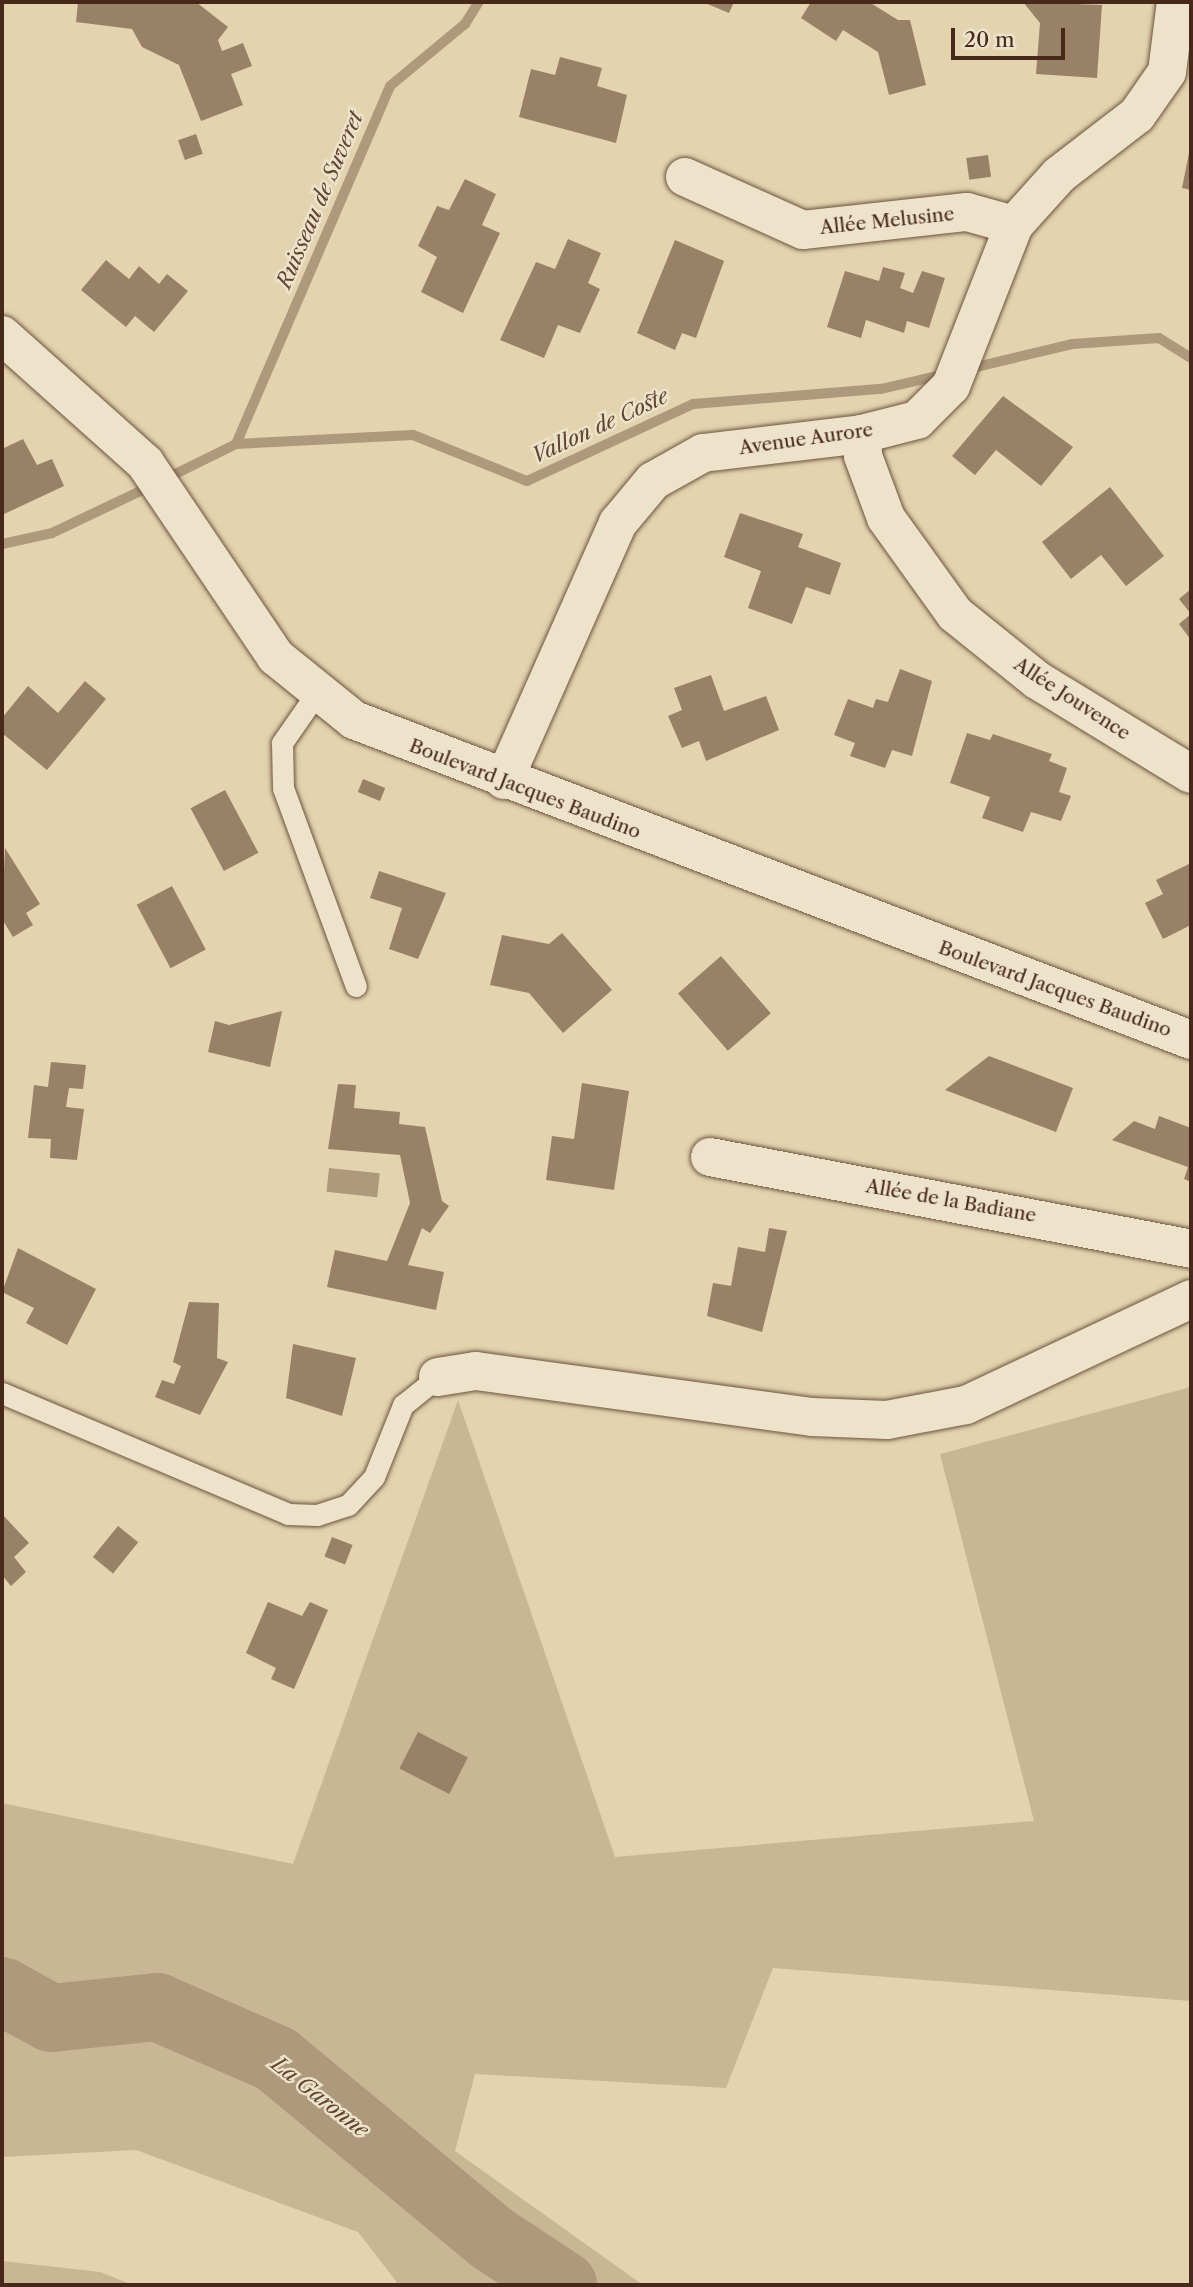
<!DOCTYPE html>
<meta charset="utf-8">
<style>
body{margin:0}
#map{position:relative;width:1193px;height:2287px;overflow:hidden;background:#e3d3ae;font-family:"Libre Caslon Text",serif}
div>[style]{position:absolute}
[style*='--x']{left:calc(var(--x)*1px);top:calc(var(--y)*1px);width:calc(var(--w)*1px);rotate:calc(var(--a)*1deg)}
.green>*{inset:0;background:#c9b695}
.water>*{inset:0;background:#ae997c;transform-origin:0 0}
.stream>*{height:10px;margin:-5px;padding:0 5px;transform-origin:5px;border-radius:5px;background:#ae997c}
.river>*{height:68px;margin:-34px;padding:0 34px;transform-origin:34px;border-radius:34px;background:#ae997c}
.building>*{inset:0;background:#998167;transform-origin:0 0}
.roads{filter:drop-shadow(0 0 2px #6f533f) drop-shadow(0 0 2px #6f533f)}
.lane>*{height:21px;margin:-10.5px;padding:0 10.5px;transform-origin:10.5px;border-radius:10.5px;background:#ede2ca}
.street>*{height:38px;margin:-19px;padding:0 19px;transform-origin:19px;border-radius:19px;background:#ede2ca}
span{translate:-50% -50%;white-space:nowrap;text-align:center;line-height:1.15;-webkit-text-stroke:5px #ede2ca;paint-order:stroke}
.street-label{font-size:19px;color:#48281a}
.water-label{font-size:21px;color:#624432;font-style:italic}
.frame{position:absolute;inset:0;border:4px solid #48281a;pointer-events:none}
.scale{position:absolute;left:951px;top:28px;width:114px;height:32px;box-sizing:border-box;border:4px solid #48281a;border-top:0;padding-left:9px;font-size:21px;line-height:24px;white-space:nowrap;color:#48281a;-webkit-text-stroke:5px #ede2ca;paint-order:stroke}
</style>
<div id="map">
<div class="green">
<i style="clip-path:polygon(1191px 1387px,1191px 2001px,773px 1968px,726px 2088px,475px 2074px,455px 2151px,643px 2285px,399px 2285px,358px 2232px,136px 2150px,2px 2157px,2px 1803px,293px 1864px,458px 1400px,615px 1857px,1034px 1821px,940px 1454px)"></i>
<i style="clip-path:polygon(2px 2261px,100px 2272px,133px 2285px,2px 2285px)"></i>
</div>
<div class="water">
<i style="left:329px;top:1168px;width:51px;height:24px;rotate:6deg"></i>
</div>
<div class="stream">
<i style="--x:968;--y:369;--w:107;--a:-13.5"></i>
<i style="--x:1072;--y:344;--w:87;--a:-3.9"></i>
<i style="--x:1159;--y:338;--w:38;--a:32"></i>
<i style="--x:236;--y:444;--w:390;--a:-66.7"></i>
<i style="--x:390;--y:86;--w:97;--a:-39.6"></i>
<i style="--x:465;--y:24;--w:26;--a:-58"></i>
<i style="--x:165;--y:479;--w:79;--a:-26.2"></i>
<i style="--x:236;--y:444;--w:177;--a:-2.9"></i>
<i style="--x:413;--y:435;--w:123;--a:22"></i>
<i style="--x:527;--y:481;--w:183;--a:-24.9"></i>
<i style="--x:693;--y:404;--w:189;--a:-4.6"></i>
<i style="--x:881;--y:389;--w:67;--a:-13"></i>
<i style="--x:2;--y:544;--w:51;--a:-12.4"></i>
<i style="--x:52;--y:533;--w:110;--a:-25.4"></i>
</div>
<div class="river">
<i style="--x:2;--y:1991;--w:56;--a:28.9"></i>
<i style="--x:51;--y:2018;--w:107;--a:-5.9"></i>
<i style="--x:157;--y:2007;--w:130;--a:23.6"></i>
<i style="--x:276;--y:2059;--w:282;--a:39.7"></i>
<i style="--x:493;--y:2239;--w:84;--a:33.3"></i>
</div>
<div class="building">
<i style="clip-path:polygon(78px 2px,196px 2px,228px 27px,218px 40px,222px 51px,243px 43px,252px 66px,231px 74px,243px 105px,201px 121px,179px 65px,142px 47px,132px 29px,76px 22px)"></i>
<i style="clip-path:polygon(703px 2px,734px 2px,729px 13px)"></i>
<i style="clip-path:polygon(811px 2px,869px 2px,898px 20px,910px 20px,926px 85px,889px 95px,878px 52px,843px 30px,836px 41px,801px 18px)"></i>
<i style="clip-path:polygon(1023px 2px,1102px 5px,1097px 78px,1036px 74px,1040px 23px)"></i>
<i style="clip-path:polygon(560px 57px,602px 68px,597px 86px,627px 95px,616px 143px,519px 117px,531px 69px,555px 75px)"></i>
<i style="left:196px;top:134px;width:21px;height:19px;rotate:71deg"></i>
<i style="clip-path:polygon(1190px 148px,1191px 148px,1191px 190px,1182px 188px)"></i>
<i style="left:988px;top:155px;width:22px;height:22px;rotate:82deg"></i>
<i style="clip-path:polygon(465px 179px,496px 194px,482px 225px,500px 233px,463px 313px,421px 292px,437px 257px,418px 246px,437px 206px,449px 210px)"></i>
<i style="clip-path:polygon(568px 239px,601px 253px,588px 283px,600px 289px,580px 333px,558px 325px,544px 358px,500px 340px,536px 262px,555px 269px)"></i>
<i style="clip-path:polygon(675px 240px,724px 261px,696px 338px,682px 333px,675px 350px,637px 333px)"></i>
<i style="clip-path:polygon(106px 260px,129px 279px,139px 266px,159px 284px,167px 274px,188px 291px,154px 332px,135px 316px,126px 327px,81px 290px)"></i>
<i style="clip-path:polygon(883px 267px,905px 273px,900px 288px,913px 293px,922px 271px,945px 278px,929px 328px,907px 321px,904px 333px,866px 320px,861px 338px,827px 327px,845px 271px,879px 281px)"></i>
<i style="clip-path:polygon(1003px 396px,1073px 447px,1041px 486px,996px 450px,975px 475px,952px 456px)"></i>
<i style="clip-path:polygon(23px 439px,37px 465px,52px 459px,64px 486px,2px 515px,2px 449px)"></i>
<i style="clip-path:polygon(1110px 487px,1164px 556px,1126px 586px,1101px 555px,1071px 579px,1042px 542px)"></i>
<i style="clip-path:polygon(740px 513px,803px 534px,798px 547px,841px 563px,830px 595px,806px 587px,792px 624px,748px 608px,761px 571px,724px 557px)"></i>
<i style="clip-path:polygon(1191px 589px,1191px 640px,1179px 624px,1191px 614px,1179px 599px)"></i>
<i style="clip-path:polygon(900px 669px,932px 681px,912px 756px,892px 750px,885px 768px,850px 756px,855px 743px,834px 735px,848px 699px,873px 708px,876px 699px,888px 702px)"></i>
<i style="clip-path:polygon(711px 675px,724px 711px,766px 696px,779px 730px,706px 761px,699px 741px,682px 748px,668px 716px,682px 710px,674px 688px)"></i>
<i style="clip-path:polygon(85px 681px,106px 699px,47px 770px,2px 733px,2px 718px,28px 686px,58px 713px)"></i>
<i style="clip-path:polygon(967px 733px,990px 740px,993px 734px,1052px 754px,1049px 761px,1067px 768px,1059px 792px,1071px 796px,1061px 821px,1031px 812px,1023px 832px,982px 818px,990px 797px,950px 783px)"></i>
<i style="left:363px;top:779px;width:24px;height:14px;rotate:22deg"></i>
<i style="left:225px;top:790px;width:71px;height:39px;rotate:62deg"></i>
<i style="clip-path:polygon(5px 848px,40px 904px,26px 913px,33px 925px,13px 937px,2px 919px)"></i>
<i style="clip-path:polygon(1191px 863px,1191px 925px,1163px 939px,1145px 903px,1163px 894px,1156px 880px)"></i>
<i style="clip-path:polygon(379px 871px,446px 893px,418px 959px,389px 949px,402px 908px,370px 898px)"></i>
<i style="left:172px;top:886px;width:72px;height:40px;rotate:62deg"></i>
<i style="clip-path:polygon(562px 933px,612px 990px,563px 1033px,529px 993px,490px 985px,502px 935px,549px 944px)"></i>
<i style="left:721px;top:956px;width:76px;height:57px;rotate:49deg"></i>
<i style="clip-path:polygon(282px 1011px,270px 1067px,208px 1052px,215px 1021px,229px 1025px)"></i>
<i style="clip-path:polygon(989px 1056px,1073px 1088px,1056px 1132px,945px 1090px)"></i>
<i style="clip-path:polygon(51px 1062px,86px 1065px,83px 1089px,69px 1088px,66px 1107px,84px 1109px,77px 1160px,50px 1158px,51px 1139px,28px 1138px,34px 1085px,48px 1087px)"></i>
<i style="clip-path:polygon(582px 1083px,629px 1091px,614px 1190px,546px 1180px,552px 1136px,574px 1139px)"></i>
<i style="clip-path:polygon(338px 1084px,356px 1085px,354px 1108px,400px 1112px,399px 1124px,425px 1127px,442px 1201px,449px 1206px,430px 1233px,422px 1228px,408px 1265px,444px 1272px,436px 1310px,327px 1287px,335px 1250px,387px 1261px,410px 1203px,400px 1155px,328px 1149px)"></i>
<i style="clip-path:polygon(1159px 1116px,1191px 1128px,1191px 1182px,1184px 1179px,1188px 1167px,1112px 1140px,1134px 1121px,1155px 1129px)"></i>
<i style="clip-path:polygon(769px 1228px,787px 1231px,762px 1332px,707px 1316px,713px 1283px,731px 1286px,738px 1247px,765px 1252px)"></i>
<i style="clip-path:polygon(18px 1248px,96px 1289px,67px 1345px,26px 1323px,34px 1308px,2px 1292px)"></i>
<i style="clip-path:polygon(189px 1302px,219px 1303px,217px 1358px,228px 1362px,200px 1415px,155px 1397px,162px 1380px,174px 1384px,181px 1366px,173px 1362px)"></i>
<i style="clip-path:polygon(293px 1344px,356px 1358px,342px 1416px,286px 1398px)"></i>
<i style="clip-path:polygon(2px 1514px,29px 1543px,14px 1557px,26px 1572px,11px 1586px,2px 1575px)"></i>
<i style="left:118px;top:1526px;width:26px;height:40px;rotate:39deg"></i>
<i style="left:332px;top:1537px;width:22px;height:21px;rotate:21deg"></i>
<i style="clip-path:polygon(268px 1602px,302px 1616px,310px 1602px,328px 1610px,294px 1689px,271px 1679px,276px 1668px,246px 1653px)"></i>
<i style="left:418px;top:1732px;width:56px;height:41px;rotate:27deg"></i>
</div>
<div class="roads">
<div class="lane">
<i style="--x:316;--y:694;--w:60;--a:124.8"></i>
<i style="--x:282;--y:743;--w:45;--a:88.7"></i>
<i style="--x:283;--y:788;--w:211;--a:69.8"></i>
<i style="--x:2;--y:1393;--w:311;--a:22.9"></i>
<i style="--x:288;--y:1514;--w:29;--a:2"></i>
<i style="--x:317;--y:1515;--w:33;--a:-18"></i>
<i style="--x:348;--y:1505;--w:38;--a:-47"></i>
<i style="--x:374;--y:1477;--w:78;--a:-68.1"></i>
<i style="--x:403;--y:1405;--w:45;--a:-38.7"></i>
</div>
<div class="street">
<i style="--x:685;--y:177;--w:129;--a:24.2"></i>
<i style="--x:803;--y:230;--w:165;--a:-6.3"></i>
<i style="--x:967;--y:212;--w:49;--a:15.5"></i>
<i style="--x:2;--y:335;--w:192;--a:41.8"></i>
<i style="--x:145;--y:463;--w:234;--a:56"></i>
<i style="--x:276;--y:657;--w:100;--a:38.9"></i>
<i style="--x:354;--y:720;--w:896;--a:20.92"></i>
<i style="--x:862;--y:434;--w:22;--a:87"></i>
<i style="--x:863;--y:456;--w:66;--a:69.6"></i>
<i style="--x:886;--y:518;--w:118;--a:54.3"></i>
<i style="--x:955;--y:614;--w:105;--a:38.8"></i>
<i style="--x:1037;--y:680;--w:180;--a:31.4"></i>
<i style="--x:504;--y:780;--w:281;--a:-66.1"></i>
<i style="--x:618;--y:523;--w:55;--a:-50.2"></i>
<i style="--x:653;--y:481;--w:57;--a:-29.2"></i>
<i style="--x:703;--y:453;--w:160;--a:-6.8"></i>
<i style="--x:862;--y:434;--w:57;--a:-14.3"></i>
<i style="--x:917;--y:420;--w:48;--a:-45"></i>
<i style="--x:951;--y:386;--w:173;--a:-68.6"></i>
<i style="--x:1014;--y:225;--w:67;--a:-48"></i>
<i style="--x:1059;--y:175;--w:98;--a:-37.6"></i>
<i style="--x:1137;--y:115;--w:52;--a:-55.1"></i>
<i style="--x:1167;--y:72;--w:71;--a:-82.7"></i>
<i style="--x:710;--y:1157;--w:490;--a:10.8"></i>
<i style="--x:438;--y:1377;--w:38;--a:-9"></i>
<i style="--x:476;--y:1371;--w:339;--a:7.8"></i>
<i style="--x:812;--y:1417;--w:75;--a:2.3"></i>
<i style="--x:887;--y:1420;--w:80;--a:-10.8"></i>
<i style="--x:966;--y:1405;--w:249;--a:-25.2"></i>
</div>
</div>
<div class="street-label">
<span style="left:887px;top:221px;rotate:-6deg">Allée Melusine</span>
<span style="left:806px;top:439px;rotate:-8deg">Avenue Aurore</span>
<span style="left:1072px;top:699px;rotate:33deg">Allée Jouvence</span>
<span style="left:525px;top:789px;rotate:21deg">Boulevard Jacques Baudino</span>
<span style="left:1055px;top:989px;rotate:20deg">Boulevard Jacques Baudino</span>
<span style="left:951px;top:1201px;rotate:10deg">Allée de la Badiane</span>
</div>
<div class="water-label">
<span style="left:320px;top:200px;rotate:-67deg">Ruisseau de Suveret</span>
<span style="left:600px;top:426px;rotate:-25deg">Vallon de Coste</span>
<span style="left:320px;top:2097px;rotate:38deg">La Garonne</span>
</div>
<div class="frame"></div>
<div class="scale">20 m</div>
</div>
